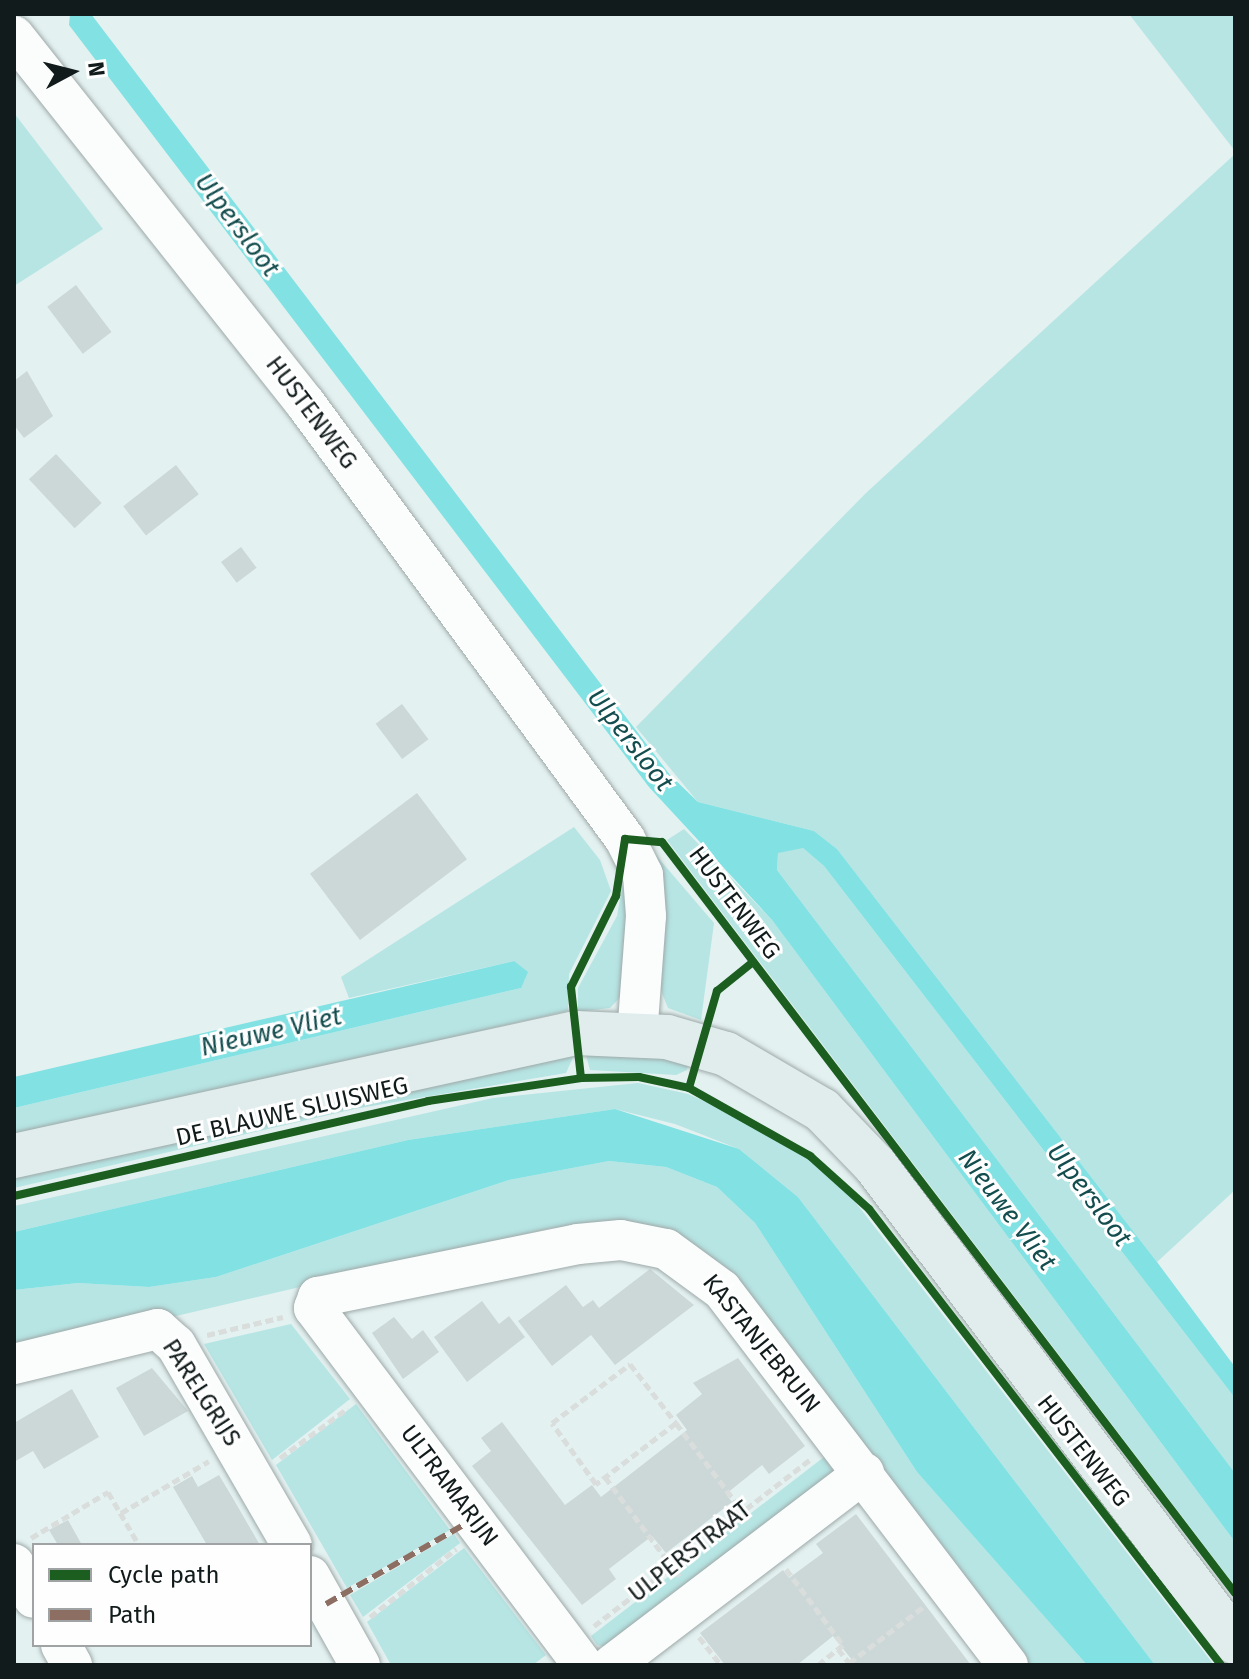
<!DOCTYPE html>
<style>
body{margin:0}
#map{position:relative;width:1249px;height:1679px;overflow:hidden;background:#e3f1f0;font-family:"Fira Sans",sans-serif}
div>[style]{position:absolute}
[style*='--x']{left:calc(var(--x)*1px);top:calc(var(--y)*1px);width:calc(var(--w)*1px);rotate:calc(var(--a)*1deg)}
.green>*{inset:0;background:#b6e5e4}
.water>*{inset:0;background:#82e1e2}
.building>*{inset:0;background:#ccd8d7;transform-origin:0 0}
.path>*{height:5px;margin-top:-2.5px;transform-origin:0;background:repeating-linear-gradient(90deg,#d9dddc 0 8px,transparent 0 12px)}
.roads{filter:drop-shadow(0 0 2px #9ea9a8) drop-shadow(0 0 2px #9ea9a8)}
.minor>*{height:40px;margin:-20px;padding:0 20px;transform-origin:20px;border-radius:20px;background:#fbfdfd}
.major>*{height:44px;margin:-22px;padding:0 22px;transform-origin:22px;border-radius:22px;background:#e1eded}
.quiet>*{height:6px;margin-top:-3px;transform-origin:0;background:repeating-linear-gradient(90deg,#8d6e63 0 12px,transparent 0 18px)}
.cycleway>*{height:8px;margin:-4px;padding:0 4px;transform-origin:4px;border-radius:4px;background:#1b5e20}
span{translate:-50% -50%;white-space:nowrap;text-align:center;line-height:1.15;-webkit-text-stroke:6px #fefefe;paint-order:stroke}
.street-label{font-size:24px;color:#121b1b}
.water-label{font-size:26px;color:#144d4e;font-style:italic}
.frame{position:absolute;inset:0;border:16px solid #121b1b;pointer-events:none}
.legend{position:absolute;left:32px;top:1543px;width:280px;height:104px;box-sizing:border-box;background:#fefefe;border:2px solid #a0a3a3;margin:0;padding:10px 14px;list-style:none;font-size:24px;color:#121b1b}
.legend li{display:flex;align-items:center;gap:16px;height:40px}
.legend b{width:40px;border:2px solid #a0a3a3}
.north{position:absolute;left:32px;top:32px;width:80px;height:80px;-webkit-text-stroke:6px #fefefe;paint-order:stroke;rotate:83deg;font-size:22px;font-weight:700;line-height:32px;text-align:center;color:#121b1b}
.north::after{content:'';display:block;margin:auto;width:28px;height:36px;background:#121b1b;clip-path:polygon(50% 0,100% 100%,50% 72%,0 100%)}
</style>
<div id="map">
<div class="green">
<i style="clip-path:polygon(1129px 14px,1235px 14px,1235px 151px)"></i>
<i style="clip-path:polygon(14px 113px,103px 229px,14px 286px)"></i>
<i style="clip-path:polygon(1235px 154px,1235px 1190px,1157px 1262px,837px 849px,814px 831px,698px 802px,636px 727px,866px 493px)"></i>
<i style="clip-path:polygon(574px 827px,600px 860px,611px 891px,569px 974px,568px 1011px,14px 1138px,14px 1108px,521px 988px,514px 961px,349px 998px,341px 977px)"></i>
<i style="clip-path:polygon(684px 829px,772px 920px,1235px 1542px,1235px 1586px,667px 840px)"></i>
<i style="clip-path:polygon(648px 846px,714px 923px,701px 1020px,668px 1008px,659px 986px)"></i>
<i style="clip-path:polygon(789px 847px,803px 848px,824px 866px,1235px 1398px,1235px 1473px,777px 870px,778px 853px)"></i>
<i style="clip-path:polygon(626px 866px,634px 895px,624px 993px,610px 1008px,578px 1012px,578px 988px,617px 916px)"></i>
<i style="clip-path:polygon(585px 1051px,641px 1052px,688px 1063px,687px 1070px,676px 1075px,590px 1070px)"></i>
<i style="clip-path:polygon(574px 1055px,566px 1073px,354px 1109px,14px 1188px,14px 1171px)"></i>
<i style="clip-path:polygon(638px 1083px,688px 1094px,774px 1131px,839px 1181px,1214px 1665px,1155px 1665px,798px 1197px,739px 1149px,675px 1124px,615px 1109px,408px 1140px,14px 1232px,14px 1206px,493px 1098px)"></i>
<i style="clip-path:polygon(609px 1161px,666px 1167px,717px 1187px,755px 1223px,917px 1472px,1087px 1665px,1029px 1665px,770px 1333px,609px 1227px,552px 1228px,14px 1354px,14px 1290px,78px 1283px,149px 1287px,216px 1277px,509px 1180px)"></i>
<i style="clip-path:polygon(291px 1324px,350px 1399px,272px 1460px,204px 1344px)"></i>
<i style="clip-path:polygon(356px 1404px,450px 1530px,347px 1588px,276px 1465px)"></i>
<i style="clip-path:polygon(824px 1457px,834px 1472px,607px 1647px,597px 1645px,591px 1636px)"></i>
<i style="clip-path:polygon(454px 1534px,460px 1543px,363px 1617px,350px 1595px)"></i>
<i style="clip-path:polygon(464px 1548px,546px 1655px,533px 1665px,391px 1665px,367px 1622px)"></i>
</div>
<div class="water">
<i style="clip-path:polygon(70px 14px,91px 14px,670px 775px,698px 802px,814px 831px,837px 849px,1157px 1262px,1235px 1367px,1235px 1398px,824px 866px,803px 848px,778px 853px,777px 870px,1235px 1473px,1235px 1542px,772px 920px,649px 787px,69px 25px)"></i>
<i style="clip-path:polygon(514px 961px,528px 972px,521px 988px,14px 1108px,14px 1077px)"></i>
<i style="clip-path:polygon(615px 1109px,739px 1149px,798px 1197px,1155px 1665px,1087px 1665px,917px 1472px,755px 1223px,717px 1187px,666px 1167px,609px 1161px,509px 1180px,216px 1277px,149px 1287px,78px 1283px,14px 1290px,14px 1232px,408px 1140px)"></i>
</div>
<div class="building">
<i style="left:76px;top:285px;width:59px;height:36px;rotate:53deg"></i>
<i style="clip-path:polygon(27px 371px,53px 416px,24px 438px,14px 425px,14px 381px)"></i>
<i style="left:56px;top:454px;width:67px;height:37px;rotate:47deg"></i>
<i style="left:176px;top:465px;width:37px;height:67px;rotate:52deg"></i>
<i style="left:241px;top:547px;width:26px;height:25px;rotate:53deg"></i>
<i style="left:402px;top:704px;width:44px;height:33px;rotate:53deg"></i>
<i style="left:417px;top:793px;width:83px;height:134px;rotate:53deg"></i>
<i style="clip-path:polygon(650px 1269px,694px 1305px,615px 1365px,591px 1335px,552px 1366px,518px 1321px,566px 1285px,583px 1307px,593px 1300px,599px 1308px)"></i>
<i style="clip-path:polygon(482px 1301px,499px 1324px,509px 1316px,525px 1337px,467px 1382px,434px 1337px)"></i>
<i style="clip-path:polygon(394px 1317px,412px 1339px,423px 1330px,439px 1352px,403px 1379px,372px 1333px)"></i>
<i style="clip-path:polygon(738px 1358px,805px 1446px,769px 1474px,762px 1465px,726px 1494px,732px 1502px,666px 1553px,652px 1536px,609px 1569px,616px 1579px,582px 1605px,472px 1466px,491px 1451px,481px 1438px,502px 1422px,565px 1505px,592px 1485px,601px 1497px,687px 1430px,676px 1415px,702px 1394px,693px 1383px)"></i>
<i style="clip-path:polygon(152px 1368px,188px 1411px,144px 1436px,116px 1388px)"></i>
<i style="clip-path:polygon(72px 1389px,99px 1437px,44px 1469px,33px 1451px,14px 1462px,14px 1423px)"></i>
<i style="clip-path:polygon(219px 1475px,231px 1495px,260px 1545px,207px 1545px,173px 1487px,192px 1476px,198px 1487px)"></i>
<i style="clip-path:polygon(856px 1514px,971px 1665px,856px 1665px,833px 1636px,797px 1665px,725px 1665px,700px 1633px,783px 1570px,789px 1578px,823px 1553px,816px 1544px)"></i>
<i style="clip-path:polygon(68px 1520px,82px 1545px,58px 1545px,49px 1530px)"></i>
</div>
<div class="path">
<i style="--x:207;--y:1335;--w:78;--a:-13.3"></i>
<i style="--x:676;--y:1423;--w:101;--a:142.7"></i>
<i style="--x:596;--y:1484;--w:75;--a:-125.8"></i>
<i style="--x:552;--y:1423;--w:98;--a:-37.1"></i>
<i style="--x:630;--y:1364;--w:75;--a:52.1"></i>
<i style="--x:676;--y:1423;--w:121;--a:53"></i>
<i style="--x:280;--y:1458;--w:84;--a:-36.3"></i>
<i style="--x:605;--y:1477;--w:124;--a:53.2"></i>
<i style="--x:121;--y:1513;--w:102;--a:-30.6"></i>
<i style="--x:31;--y:1538;--w:90;--a:-30.9"></i>
<i style="--x:108;--y:1492;--w:61;--a:59.7"></i>
<i style="--x:786;--y:1569;--w:95;--a:53.1"></i>
<i style="--x:843;--y:1645;--w:6;--a:141"></i>
<i style="--x:370;--y:1617;--w:110;--a:-38.3"></i>
<i style="--x:594;--y:1626;--w:274;--a:-37.6"></i>
<i style="--x:699;--y:1637;--w:36;--a:52"></i>
<i style="--x:849;--y:1663;--w:93;--a:-37.1"></i>
<i style="--x:818;--y:1665;--w:26;--a:-39"></i>
<i style="--x:838;--y:1649;--w:19;--a:51"></i>
</div>
<div class="roads">
<div class="minor">
<i style="--x:14;--y:36;--w:468;--a:51.6"></i>
<i style="--x:305;--y:403;--w:541;--a:53.72"></i>
<i style="--x:625;--y:839;--w:40;--a:63.4"></i>
<i style="--x:643;--y:875;--w:41;--a:85.8"></i>
<i style="--x:646;--y:916;--w:119;--a:94.3"></i>
<i style="--x:14;--y:1364;--w:148;--a:-13.7"></i>
<i style="--x:158;--y:1329;--w:24;--a:42"></i>
<i style="--x:176;--y:1345;--w:231;--a:59.9"></i>
<i style="--x:14;--y:1564;--w:39;--a:60"></i>
<i style="--x:310;--y:1576;--w:102;--a:60.7"></i>
<i style="--x:61;--y:1645;--w:23;--a:61"></i>
<i style="--x:583;--y:1665;--w:447;--a:-127"></i>
<i style="--x:314;--y:1308;--w:12;--a:-70"></i>
<i style="--x:318;--y:1297;--w:265;--a:-11.5"></i>
<i style="--x:578;--y:1244;--w:43;--a:-5.3"></i>
<i style="--x:621;--y:1240;--w:46;--a:11.3"></i>
<i style="--x:666;--y:1249;--w:69;--a:36.2"></i>
<i style="--x:722;--y:1290;--w:472;--a:52.7"></i>
<i style="--x:612;--y:1665;--w:317;--a:-37.3"></i>
</div>
<div class="major">
<i style="--x:14;--y:1156;--w:575;--a:-12.35"></i>
<i style="--x:576;--y:1033;--w:91;--a:2.5"></i>
<i style="--x:667;--y:1037;--w:61;--a:16.1"></i>
<i style="--x:726;--y:1054;--w:111;--a:30.3"></i>
<i style="--x:822;--y:1110;--w:76;--a:46.1"></i>
<i style="--x:875;--y:1165;--w:598;--a:52.96"></i>
</div>
</div>
<div class="quiet">
<i style="--x:326;--y:1604;--w:171;--a:-29.9"></i>
</div>
<div class="cycleway">
<i style="--x:581;--y:1078;--w:92;--a:-96.3"></i>
<i style="--x:571;--y:987;--w:102;--a:-63.7"></i>
<i style="--x:616;--y:896;--w:58;--a:-81"></i>
<i style="--x:625;--y:839;--w:37;--a:5"></i>
<i style="--x:662;--y:842;--w:945;--a:52.66"></i>
<i style="--x:689;--y:1088;--w:101;--a:-73.9"></i>
<i style="--x:717;--y:991;--w:46;--a:-38.9"></i>
<i style="--x:14;--y:1196;--w:425;--a:-12.9"></i>
<i style="--x:428;--y:1101;--w:155;--a:-8.5"></i>
<i style="--x:581;--y:1078;--w:58;--a:-1"></i>
<i style="--x:639;--y:1077;--w:51;--a:12.4"></i>
<i style="--x:689;--y:1088;--w:139;--a:29.3"></i>
<i style="--x:810;--y:1156;--w:79;--a:41.9"></i>
<i style="--x:869;--y:1209;--w:576;--a:52.33"></i>
</div>
<div class="street-label">
<span style="left:311px;top:413px;rotate:53deg">HUSTENWEG</span>
<span style="left:734px;top:903px;rotate:53deg">HUSTENWEG</span>
<span style="left:292px;top:1112px;rotate:-13deg">DE BLAUWE SLUISWEG</span>
<span style="left:761px;top:1344px;rotate:51deg">KASTANJEBRUIN</span>
<span style="left:201px;top:1393px;rotate:57deg">PARELGRIJS</span>
<span style="left:1083px;top:1451px;rotate:52deg">HUSTENWEG</span>
<span style="left:449px;top:1486px;rotate:53deg">ULTRAMARIJN</span>
<span style="left:690px;top:1552px;rotate:-38deg">ULPERSTRAAT</span>
</div>
<div class="water-label">
<span style="left:237px;top:225px;rotate:53deg">Ulpersloot</span>
<span style="left:630px;top:740px;rotate:52deg">Ulpersloot</span>
<span style="left:271px;top:1032px;rotate:-13deg">Nieuwe Vliet</span>
<span style="left:1089px;top:1195px;rotate:53deg">Ulpersloot</span>
<span style="left:1007px;top:1210px;rotate:53deg">Nieuwe Vliet</span>
</div>
<div class="frame"></div>
<ul class="legend">
<li><b style="height:10px;background:#1b5e20"></b>Cycle path</li>
<li><b style="height:10px;background:#8d6e63"></b>Path</li>
</ul>
<div class="north">N</div>
</div>
